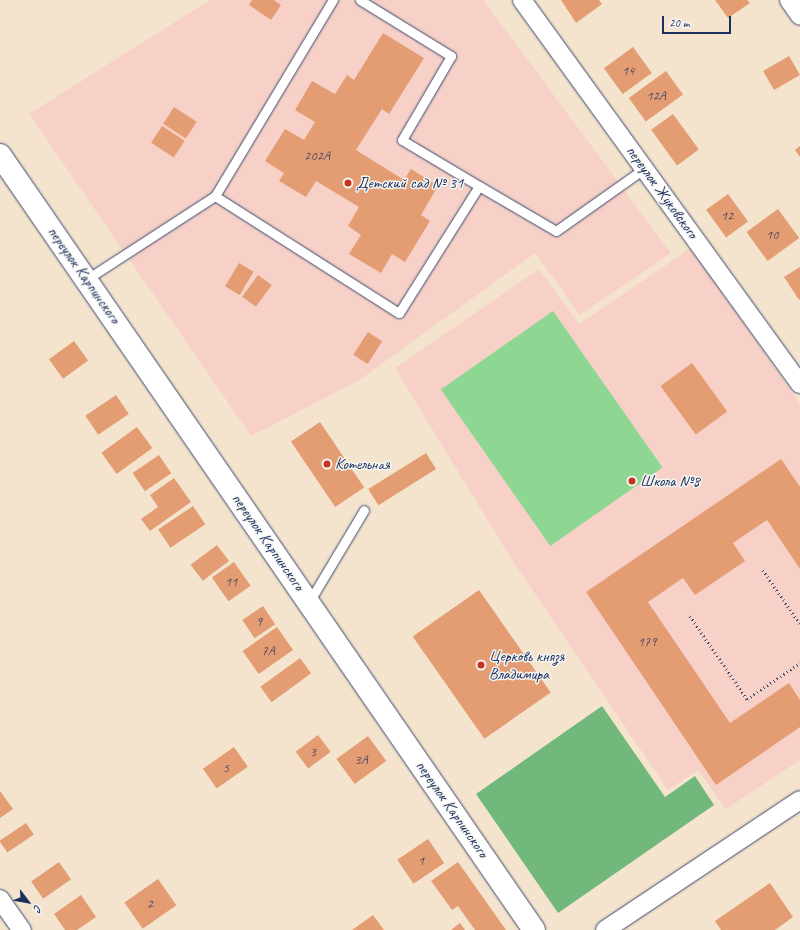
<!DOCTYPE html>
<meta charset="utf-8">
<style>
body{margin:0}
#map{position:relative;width:800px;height:930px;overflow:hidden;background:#f4e4cd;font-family:Caveat,sans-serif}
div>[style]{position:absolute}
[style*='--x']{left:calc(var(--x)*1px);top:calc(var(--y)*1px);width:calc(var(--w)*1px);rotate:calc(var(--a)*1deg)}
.built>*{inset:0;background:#f7d1c8}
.green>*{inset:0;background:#8dd793;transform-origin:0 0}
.forest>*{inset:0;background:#72b87d}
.building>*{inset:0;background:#e49d73;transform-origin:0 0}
.path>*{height:2.5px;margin-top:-1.25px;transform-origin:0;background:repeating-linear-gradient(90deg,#3c4a6f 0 1px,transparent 0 4px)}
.roads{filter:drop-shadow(0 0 1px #3c4a6f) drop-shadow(0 0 1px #3c4a6f)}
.service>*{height:9px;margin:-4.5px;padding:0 4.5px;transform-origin:4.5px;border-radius:4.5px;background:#fff}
.minor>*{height:18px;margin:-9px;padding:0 9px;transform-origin:9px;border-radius:9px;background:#fff}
.tertiary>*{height:22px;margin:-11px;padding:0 11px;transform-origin:11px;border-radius:11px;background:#fff}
.dots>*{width:11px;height:11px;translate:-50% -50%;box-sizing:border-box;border:2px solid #f6f6f2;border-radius:50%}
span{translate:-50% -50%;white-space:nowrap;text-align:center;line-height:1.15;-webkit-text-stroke:3px #f6f6f2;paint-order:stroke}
.number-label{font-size:14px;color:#4d4a63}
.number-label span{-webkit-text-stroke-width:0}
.poi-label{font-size:16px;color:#1b2f5e}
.left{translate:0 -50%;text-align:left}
.street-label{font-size:16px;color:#1b2f5e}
.north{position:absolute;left:8px;top:882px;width:40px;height:40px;-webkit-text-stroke:3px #f6f6f2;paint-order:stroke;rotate:122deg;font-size:11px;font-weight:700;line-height:16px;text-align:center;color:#1b2f5e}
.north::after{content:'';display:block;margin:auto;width:14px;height:18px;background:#1b2f5e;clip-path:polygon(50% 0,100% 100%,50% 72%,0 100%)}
.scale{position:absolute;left:662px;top:16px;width:69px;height:18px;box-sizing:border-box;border:2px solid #1b2f5e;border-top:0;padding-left:5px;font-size:12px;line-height:14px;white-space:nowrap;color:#1b2f5e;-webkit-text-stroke:3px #f6f6f2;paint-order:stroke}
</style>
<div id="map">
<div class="built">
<i style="clip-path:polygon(210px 0,483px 0,671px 253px,580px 315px,535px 253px,358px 381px,251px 436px,29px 114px)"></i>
<i style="clip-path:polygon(691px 248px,800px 404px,800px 760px,726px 809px,698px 770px,668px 790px,510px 557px,395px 368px,539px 269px,579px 324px)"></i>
</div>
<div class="green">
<i style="left:553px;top:311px;width:191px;height:137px;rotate:55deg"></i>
</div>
<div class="forest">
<i style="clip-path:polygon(602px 706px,665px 797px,695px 776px,714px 805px,558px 913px,476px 794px)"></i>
</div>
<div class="building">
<i style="clip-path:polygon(252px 0,274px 0,281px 5px,271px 20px,249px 5px)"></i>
<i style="clip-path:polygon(561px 0,599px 0,602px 4px,576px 23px)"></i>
<i style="clip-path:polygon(715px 0,747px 0,750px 3px,728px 18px)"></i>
<i style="clip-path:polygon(383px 33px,424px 58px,389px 114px,382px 109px,356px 150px,404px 180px,411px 169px,438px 186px,421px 215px,430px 221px,405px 262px,392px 254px,381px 273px,349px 254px,361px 235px,348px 226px,359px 207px,316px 181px,306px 197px,279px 181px,284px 173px,265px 161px,285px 129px,304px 140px,315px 122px,295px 110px,312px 81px,335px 94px,347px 75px,354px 80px)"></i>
<i style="left:633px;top:47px;width:32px;height:36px;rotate:54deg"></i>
<i style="left:789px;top:56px;width:22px;height:30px;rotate:60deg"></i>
<i style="left:666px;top:71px;width:29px;height:46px;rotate:54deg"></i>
<i style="left:174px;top:107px;width:27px;height:20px;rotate:33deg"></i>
<i style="left:673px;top:114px;width:44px;height:27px;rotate:54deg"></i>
<i style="left:162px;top:126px;width:27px;height:20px;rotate:33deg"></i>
<i style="clip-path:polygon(800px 146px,800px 157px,795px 150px)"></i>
<i style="left:728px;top:194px;width:34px;height:27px;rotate:54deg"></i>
<i style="left:778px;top:209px;width:36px;height:39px;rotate:54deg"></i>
<i style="left:239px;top:263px;width:17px;height:27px;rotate:31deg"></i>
<i style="clip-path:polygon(800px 267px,800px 299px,799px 300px,784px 277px)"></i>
<i style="left:258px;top:275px;width:17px;height:27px;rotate:36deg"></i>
<i style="left:368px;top:332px;width:17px;height:27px;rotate:33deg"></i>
<i style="left:74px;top:341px;width:24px;height:31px;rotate:54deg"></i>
<i style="left:692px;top:363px;width:60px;height:39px;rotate:54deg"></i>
<i style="left:116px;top:395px;width:23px;height:37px;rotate:56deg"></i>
<i style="left:320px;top:422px;width:79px;height:35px;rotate:56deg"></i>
<i style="left:137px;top:427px;width:26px;height:44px;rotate:54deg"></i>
<i style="left:426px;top:453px;width:19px;height:68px;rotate:58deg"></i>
<i style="left:159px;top:455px;width:22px;height:32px;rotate:56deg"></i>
<i style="clip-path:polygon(781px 459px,800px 487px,800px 569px,767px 520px,733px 543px,745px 561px,695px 595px,683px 578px,648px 602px,730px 723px,789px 683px,800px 700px,800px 727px,716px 785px,586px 592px)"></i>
<i style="clip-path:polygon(174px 478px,191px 502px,150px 531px,141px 519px,158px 507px,150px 495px)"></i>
<i style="left:193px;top:506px;width:22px;height:42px;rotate:56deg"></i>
<i style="left:217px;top:545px;width:20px;height:33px;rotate:53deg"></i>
<i style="left:234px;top:562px;width:29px;height:27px;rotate:55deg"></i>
<i style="left:479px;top:590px;width:125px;height:81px;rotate:55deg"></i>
<i style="left:263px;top:606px;width:22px;height:25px;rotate:56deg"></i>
<i style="left:277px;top:627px;width:28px;height:42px;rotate:55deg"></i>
<i style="left:300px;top:658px;width:19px;height:49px;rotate:54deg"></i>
<i style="left:318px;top:735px;width:21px;height:28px;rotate:53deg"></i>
<i style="left:368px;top:736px;width:31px;height:39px;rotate:54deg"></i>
<i style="left:234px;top:747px;width:24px;height:38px;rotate:55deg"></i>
<i style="clip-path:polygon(0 791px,13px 809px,0 818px)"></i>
<i style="left:26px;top:823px;width:14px;height:32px;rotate:56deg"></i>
<i style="left:428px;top:839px;width:29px;height:37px;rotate:56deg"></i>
<i style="left:59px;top:862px;width:21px;height:34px;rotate:55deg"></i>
<i style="clip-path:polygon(458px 862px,506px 930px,475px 930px,458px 906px,452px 910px,431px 881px)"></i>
<i style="left:158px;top:879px;width:32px;height:41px;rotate:55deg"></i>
<i style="clip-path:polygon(770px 883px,793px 917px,775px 930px,721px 930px,715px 921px)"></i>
<i style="clip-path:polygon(81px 895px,96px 917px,77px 930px,65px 930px,54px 914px)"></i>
<i style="clip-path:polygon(373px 915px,384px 930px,352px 930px)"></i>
<i style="clip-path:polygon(460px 923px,465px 930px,451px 930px)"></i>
</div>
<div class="path">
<i style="--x:763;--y:570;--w:65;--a:55.6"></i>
<i style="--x:690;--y:616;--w:101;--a:55.5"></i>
<i style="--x:747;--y:699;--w:64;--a:-34.2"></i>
</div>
<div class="roads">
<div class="service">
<i style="--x:360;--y:0;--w:107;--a:31.6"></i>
<i style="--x:451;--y:56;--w:97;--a:120.3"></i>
<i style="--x:402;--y:140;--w:90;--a:30.9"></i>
<i style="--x:215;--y:196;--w:229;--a:-59"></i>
<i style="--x:87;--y:279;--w:153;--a:-33"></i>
<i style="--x:215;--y:196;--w:218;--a:32.5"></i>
<i style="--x:399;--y:313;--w:150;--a:-57.8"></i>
<i style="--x:479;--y:186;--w:89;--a:30.3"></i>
<i style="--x:556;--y:231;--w:109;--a:-35.3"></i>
<i style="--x:309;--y:602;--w:107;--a:-59.1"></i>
</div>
<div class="minor">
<i style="--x:522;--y:0;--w:474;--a:54.1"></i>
<i style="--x:789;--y:0;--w:19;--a:55"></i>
<i style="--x:0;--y:899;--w:38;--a:55"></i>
<i style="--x:605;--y:930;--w:234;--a:-33.7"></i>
</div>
<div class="tertiary">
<i style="--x:0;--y:155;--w:941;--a:55.43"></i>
</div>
</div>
<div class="dots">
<i style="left:348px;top:183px;background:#c8321e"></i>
<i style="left:327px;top:464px;background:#c8321e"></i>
<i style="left:632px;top:481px;background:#c8321e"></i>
<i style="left:481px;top:665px;background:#c8321e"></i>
</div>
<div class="number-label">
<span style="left:628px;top:71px">14</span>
<span style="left:656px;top:96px">12А</span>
<span style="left:317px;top:156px">202А</span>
<span style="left:727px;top:216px">12</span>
<span style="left:772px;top:235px">10</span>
<span style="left:231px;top:582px">11</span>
<span style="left:259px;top:622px">9</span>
<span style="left:647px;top:642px">179</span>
<span style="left:268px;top:651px">7А</span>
<span style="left:313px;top:752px">3</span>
<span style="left:361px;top:760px">3А</span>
<span style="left:226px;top:768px">5</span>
<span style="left:421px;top:861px">1</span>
<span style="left:150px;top:904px">2</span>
</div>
<div class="poi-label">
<span class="left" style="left:356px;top:183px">Детский сад № 31</span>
<span class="left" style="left:335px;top:464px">Котельная</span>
<span class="left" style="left:640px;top:481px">Школа №8</span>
<span class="left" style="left:489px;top:665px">Церковь князя<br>Владимира</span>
</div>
<div class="street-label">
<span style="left:662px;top:192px;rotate:54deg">переулок Жуковского</span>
<span style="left:84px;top:275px;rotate:55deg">переулок Карпинского</span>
<span style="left:268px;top:542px;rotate:55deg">переулок Карпинского</span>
<span style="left:452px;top:809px;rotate:55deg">переулок Карпинского</span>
</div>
<div class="north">С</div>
<div class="scale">20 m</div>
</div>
